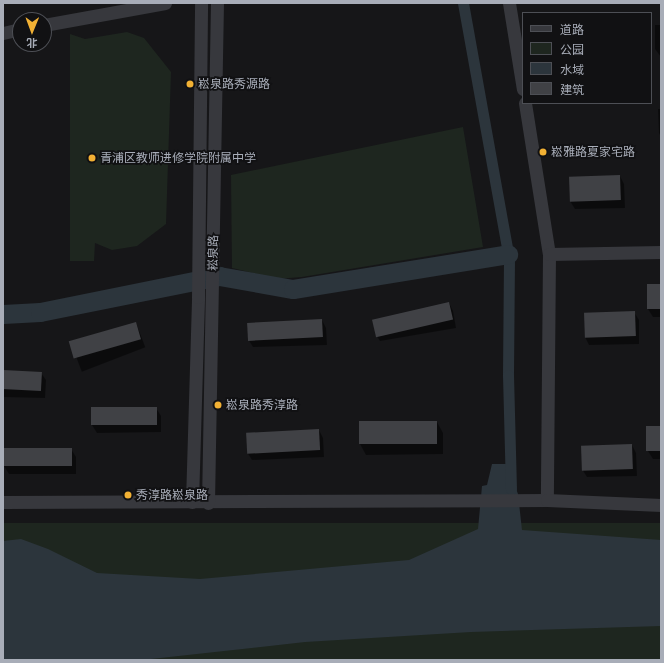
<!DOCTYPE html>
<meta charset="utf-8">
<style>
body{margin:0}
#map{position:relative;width:664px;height:663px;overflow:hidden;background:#161618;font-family:"IBM Plex Sans","Noto Sans SC",sans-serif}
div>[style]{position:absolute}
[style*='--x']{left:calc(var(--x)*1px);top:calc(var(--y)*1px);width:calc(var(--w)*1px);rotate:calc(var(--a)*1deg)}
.green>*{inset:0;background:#1e261f;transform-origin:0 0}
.water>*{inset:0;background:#2c353c}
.shadow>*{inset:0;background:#0007;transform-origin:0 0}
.canal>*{height:11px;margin:-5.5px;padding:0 5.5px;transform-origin:5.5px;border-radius:5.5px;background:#2c353c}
.river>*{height:19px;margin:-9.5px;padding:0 9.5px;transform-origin:9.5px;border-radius:9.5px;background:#2c353c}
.building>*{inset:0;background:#404145;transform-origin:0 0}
.minor>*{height:13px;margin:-6.5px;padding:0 6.5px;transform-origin:6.5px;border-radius:6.5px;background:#37383d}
.dots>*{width:11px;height:11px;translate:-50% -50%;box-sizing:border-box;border:2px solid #111113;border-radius:50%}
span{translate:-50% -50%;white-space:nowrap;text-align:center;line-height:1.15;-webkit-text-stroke:3.5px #111113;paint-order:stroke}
.poi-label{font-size:12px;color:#a8adb8}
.left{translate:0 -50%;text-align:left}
.street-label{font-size:12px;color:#a8adb8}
.frame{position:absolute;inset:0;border:4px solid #a8adb8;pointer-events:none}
.legend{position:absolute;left:522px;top:12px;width:130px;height:92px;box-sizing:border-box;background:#111113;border:1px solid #4d4f55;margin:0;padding:5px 7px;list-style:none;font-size:12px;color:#a8adb8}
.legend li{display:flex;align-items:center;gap:8px;height:20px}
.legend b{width:20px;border:1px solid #4d4f55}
.north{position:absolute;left:12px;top:12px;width:40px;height:40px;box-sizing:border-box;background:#111113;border:1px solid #4d4f55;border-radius:50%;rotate:181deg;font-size:11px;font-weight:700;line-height:16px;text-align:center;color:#a8adb8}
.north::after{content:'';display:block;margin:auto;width:14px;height:18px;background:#f2b134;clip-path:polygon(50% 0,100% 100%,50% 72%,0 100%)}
</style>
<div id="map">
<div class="green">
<i style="clip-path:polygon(127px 32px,144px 38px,171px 72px,166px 224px,137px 246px,112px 250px,95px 243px,94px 261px,70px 261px,70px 34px,85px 39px)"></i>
<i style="clip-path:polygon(463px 127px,483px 247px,302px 277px,277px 279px,232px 268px,231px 175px)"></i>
<i style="left:3px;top:523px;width:658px;height:137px"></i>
</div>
<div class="water">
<i style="clip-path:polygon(492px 464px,507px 464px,518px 494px,522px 530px,661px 540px,661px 626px,471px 632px,305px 642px,142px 660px,3px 659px,3px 541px,21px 539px,48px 549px,97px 573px,200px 579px,409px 560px,478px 529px,482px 486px,487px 485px)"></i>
</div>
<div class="shadow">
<i style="clip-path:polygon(655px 25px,661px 25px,661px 57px,655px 49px)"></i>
<i style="clip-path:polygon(658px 109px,661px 109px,661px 137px,659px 133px)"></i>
<i style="clip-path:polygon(620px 176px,624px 184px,625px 208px,575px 209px,570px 201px)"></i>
<i style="clip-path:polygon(661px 285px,661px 317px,653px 317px,648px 309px,648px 286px)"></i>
<i style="clip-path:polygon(449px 303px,453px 311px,456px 328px,380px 341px,375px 333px)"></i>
<i style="clip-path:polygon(634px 312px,639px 320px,639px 344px,589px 345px,585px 337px)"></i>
<i style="clip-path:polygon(322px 320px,326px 328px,327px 345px,253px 347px,248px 339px)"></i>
<i style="left:136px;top:323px;width:26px;height:68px;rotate:69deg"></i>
<i style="clip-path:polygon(3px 371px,41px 373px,46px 380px,45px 398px,3px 397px)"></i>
<i style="clip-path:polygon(92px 408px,156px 408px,161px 416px,161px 432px,97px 433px,92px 425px)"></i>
<i style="clip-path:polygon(437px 422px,443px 433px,443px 454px,366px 455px,360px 444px)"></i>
<i style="clip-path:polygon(661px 427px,661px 459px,653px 459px,648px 451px,647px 428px)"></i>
<i style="clip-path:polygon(319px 430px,323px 438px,324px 457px,252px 460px,247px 452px)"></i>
<i style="clip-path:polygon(632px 445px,636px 453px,637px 476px,587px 477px,582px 469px)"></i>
<i style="clip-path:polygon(71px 449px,76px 457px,76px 474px,9px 474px,4px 466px)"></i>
</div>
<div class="canal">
<i style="--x:463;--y:3;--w:260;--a:79.8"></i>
<i style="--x:509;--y:259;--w:116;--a:90.5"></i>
<i style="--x:508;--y:375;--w:114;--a:88.5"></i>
</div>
<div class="river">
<i style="--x:3;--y:314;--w:37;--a:-3"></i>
<i style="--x:40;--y:312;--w:183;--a:-11.4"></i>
<i style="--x:219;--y:276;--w:75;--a:10"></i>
<i style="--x:293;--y:289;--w:218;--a:-9.2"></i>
</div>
<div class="building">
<i style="left:620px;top:175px;width:25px;height:51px;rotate:88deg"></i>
<i style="left:661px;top:284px;width:25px;height:14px;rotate:90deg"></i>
<i style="left:449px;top:302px;width:18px;height:79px;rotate:77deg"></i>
<i style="left:635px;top:311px;width:25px;height:51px;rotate:88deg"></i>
<i style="left:322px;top:319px;width:18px;height:75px;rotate:87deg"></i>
<i style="left:136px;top:322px;width:18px;height:70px;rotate:74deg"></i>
<i style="left:3px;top:370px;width:39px;height:19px;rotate:3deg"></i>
<i style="left:91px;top:407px;width:66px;height:18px"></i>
<i style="left:437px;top:421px;width:23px;height:78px;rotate:90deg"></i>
<i style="left:661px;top:426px;width:25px;height:15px;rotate:90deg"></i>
<i style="left:319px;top:429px;width:21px;height:73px;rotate:87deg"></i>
<i style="left:632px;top:444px;width:25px;height:51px;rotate:88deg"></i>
<i style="left:3px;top:448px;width:69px;height:18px"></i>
</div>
<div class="minor">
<i style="--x:509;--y:3;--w:87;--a:80.8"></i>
<i style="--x:44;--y:25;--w:123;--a:-10.3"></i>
<i style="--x:3;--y:33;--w:17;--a:-13"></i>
<i style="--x:525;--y:103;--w:153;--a:81"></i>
<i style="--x:549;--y:254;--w:246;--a:90.5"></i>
<i style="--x:549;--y:254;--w:112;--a:-1"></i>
<i style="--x:3;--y:502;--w:544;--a:-0.21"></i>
<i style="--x:547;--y:500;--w:114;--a:2.5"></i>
<i style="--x:192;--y:502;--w:205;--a:-88.3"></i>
<i style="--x:198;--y:297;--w:294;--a:-89.4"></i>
<i style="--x:208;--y:503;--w:500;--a:-88.97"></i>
</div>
<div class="dots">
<i style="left:190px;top:84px;background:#f2b134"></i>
<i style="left:543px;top:152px;background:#f2b134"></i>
<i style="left:92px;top:158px;background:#f2b134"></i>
<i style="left:218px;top:405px;background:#f2b134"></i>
<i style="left:128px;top:495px;background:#f2b134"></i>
</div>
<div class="poi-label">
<span class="left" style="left:198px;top:84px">崧泉路秀源路</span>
<span class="left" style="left:551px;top:152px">崧雅路夏家宅路</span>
<span class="left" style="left:100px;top:158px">青浦区教师进修学院附属中学</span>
<span class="left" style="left:226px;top:405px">崧泉路秀淳路</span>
<span class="left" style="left:136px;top:495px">秀淳路崧泉路</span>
</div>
<div class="street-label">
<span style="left:213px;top:253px;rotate:-89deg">崧泉路</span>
</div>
<div class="frame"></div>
<ul class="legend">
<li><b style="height:5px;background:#37383d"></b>道路</li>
<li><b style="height:11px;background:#1e261f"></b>公园</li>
<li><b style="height:11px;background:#2c353c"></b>水域</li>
<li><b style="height:11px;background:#404145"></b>建筑</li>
</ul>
<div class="north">北</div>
</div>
